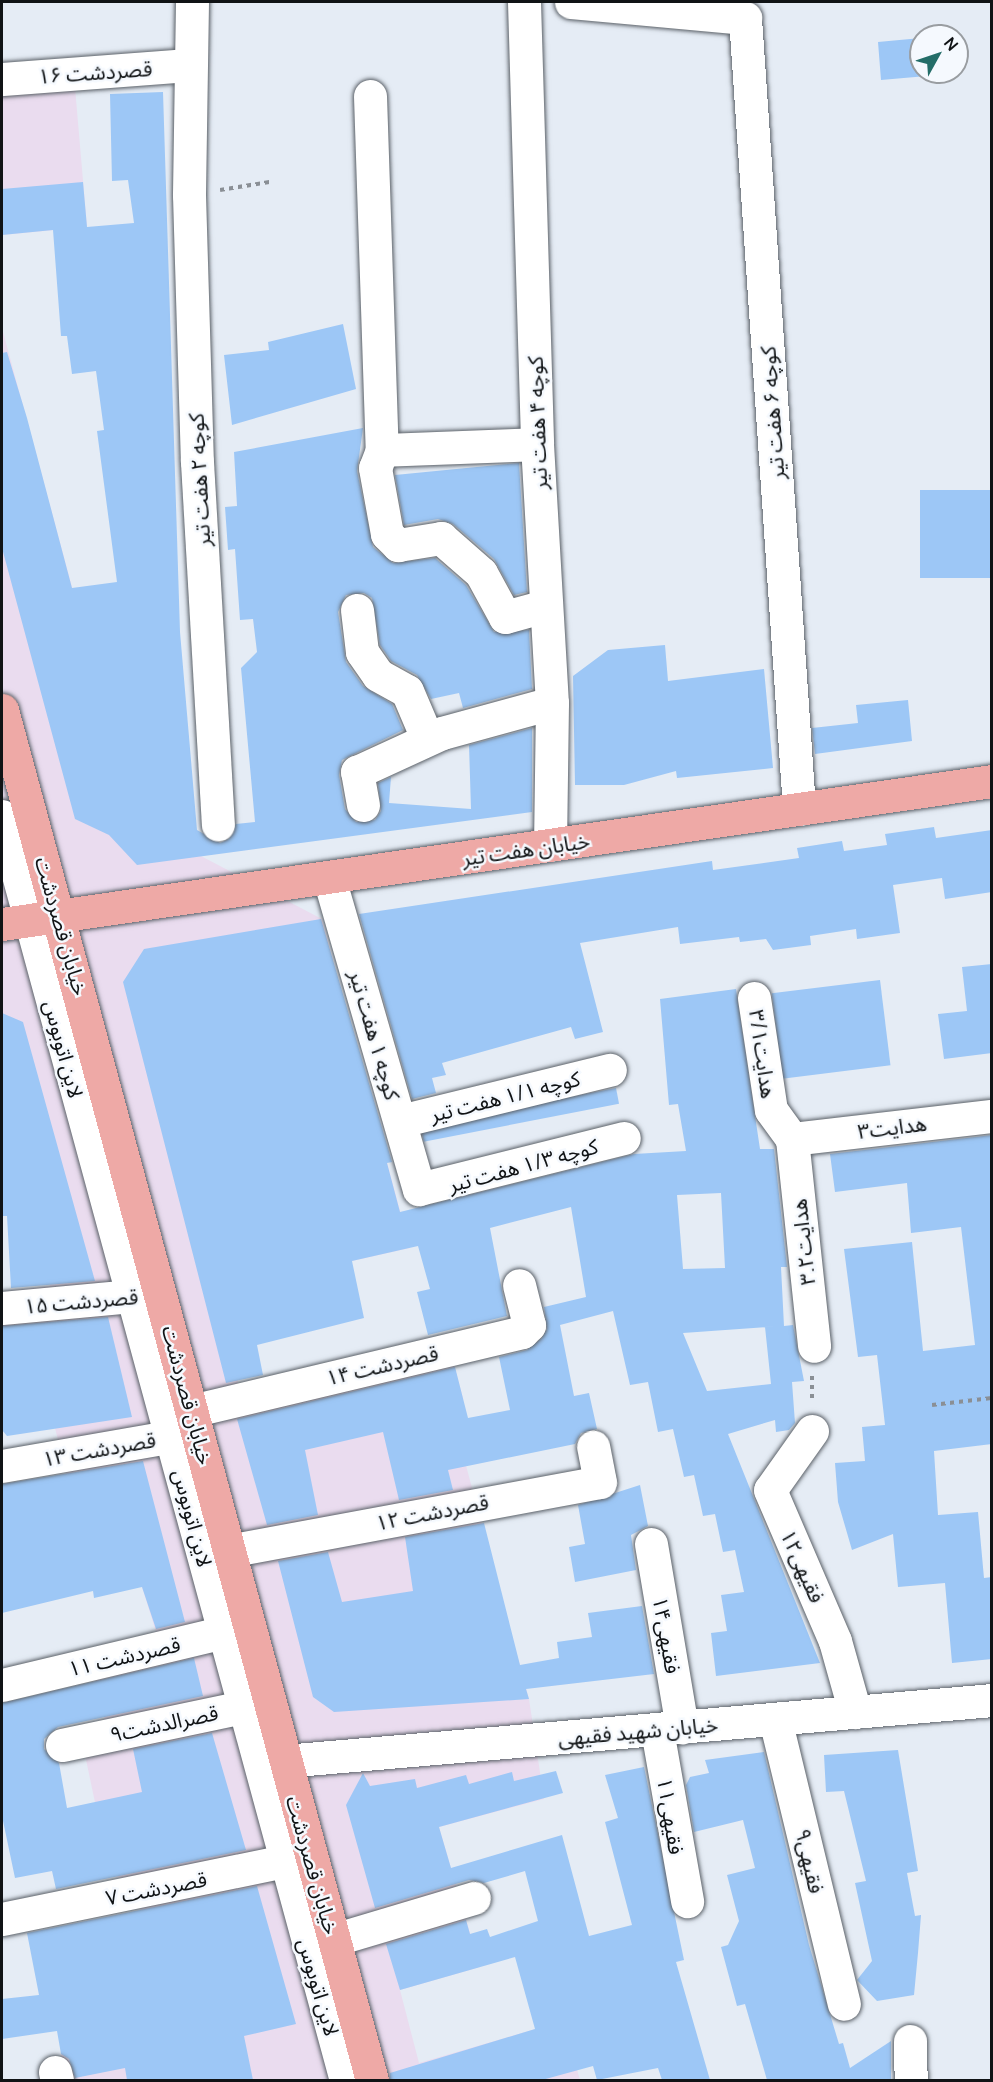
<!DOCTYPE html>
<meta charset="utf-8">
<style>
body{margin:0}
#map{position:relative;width:993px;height:2082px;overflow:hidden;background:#e5ecf5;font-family:Manrope,"Noto Sans Arabic",sans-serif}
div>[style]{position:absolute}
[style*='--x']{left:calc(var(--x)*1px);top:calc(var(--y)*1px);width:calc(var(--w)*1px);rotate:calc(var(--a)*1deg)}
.commercial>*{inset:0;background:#eadcef}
.building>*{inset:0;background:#9dc7f6;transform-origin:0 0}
.path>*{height:4px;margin-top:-2px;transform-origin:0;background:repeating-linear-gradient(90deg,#8a8f95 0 4.5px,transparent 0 9px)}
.roads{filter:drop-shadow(0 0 2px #5b6168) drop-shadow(0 0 2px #5b6168)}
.minor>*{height:33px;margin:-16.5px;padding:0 16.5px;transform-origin:16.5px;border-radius:16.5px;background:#fff}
.major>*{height:33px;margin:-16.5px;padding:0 16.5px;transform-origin:16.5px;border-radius:16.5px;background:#eea9a6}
span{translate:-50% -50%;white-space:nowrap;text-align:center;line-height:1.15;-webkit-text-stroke:5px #f5f9fe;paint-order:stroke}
.street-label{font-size:21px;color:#101315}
.frame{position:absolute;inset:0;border:3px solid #101315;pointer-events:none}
.north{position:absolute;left:909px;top:24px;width:60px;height:60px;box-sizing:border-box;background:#f5f9fe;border:2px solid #999da1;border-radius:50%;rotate:50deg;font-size:16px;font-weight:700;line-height:24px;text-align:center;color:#101315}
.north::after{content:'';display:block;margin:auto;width:21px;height:27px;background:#236d68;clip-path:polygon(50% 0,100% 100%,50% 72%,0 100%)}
</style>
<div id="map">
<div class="commercial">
<i style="clip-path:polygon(2px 66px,74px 76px,87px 227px,2px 235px)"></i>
<i style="clip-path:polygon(2px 328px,88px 646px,199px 855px,322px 919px,410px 1248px,236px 1287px,238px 1386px,446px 1335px,463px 1398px,454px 1421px,529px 1699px,544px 1799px,439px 1827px,480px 1967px,400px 1990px,419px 2063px,563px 2021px,580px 2080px,65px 2080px,61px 2054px,147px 2035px,159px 1981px,134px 1883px,110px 1874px,84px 1750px,110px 1744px,94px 1674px,157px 1635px,142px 1587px,78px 1520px,40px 1368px,2px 1376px,2px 1292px,50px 1286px,42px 1174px,2px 1176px)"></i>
</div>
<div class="building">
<i style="clip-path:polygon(957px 35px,961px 73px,881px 80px,878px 42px,921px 38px,921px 72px,957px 72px,957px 36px,944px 36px)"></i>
<i style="clip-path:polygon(163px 92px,180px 632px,197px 830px,220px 843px,229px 839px,236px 824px,255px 822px,241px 668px,257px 652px,253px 619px,240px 620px,235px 549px,228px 550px,225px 507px,237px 506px,234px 452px,363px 428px,357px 471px,373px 547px,393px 563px,435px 558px,466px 585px,494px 632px,529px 630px,532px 689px,463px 708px,459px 693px,431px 699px,417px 675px,391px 661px,380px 645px,372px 598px,364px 593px,346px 595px,338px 612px,346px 662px,363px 686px,392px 704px,403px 730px,342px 760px,339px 775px,345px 809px,356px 822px,375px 820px,381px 811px,378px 783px,391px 777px,389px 803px,471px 809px,469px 745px,532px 728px,532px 812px,137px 865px,109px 835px,75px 819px,2px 548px,2px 353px,7px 352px,27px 418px,72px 588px,117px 582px,97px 431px,104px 430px,96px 371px,72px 374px,67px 336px,61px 336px,53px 230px,2px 235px,2px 189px,83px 182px,87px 227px,134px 223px,128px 180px,112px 181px,110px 94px)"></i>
<i style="clip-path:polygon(343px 324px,356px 389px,232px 425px,224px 355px,269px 350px,268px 342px)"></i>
<i style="clip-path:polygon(519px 463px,527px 592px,514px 595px,494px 559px,453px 524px,438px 519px,404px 525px,395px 475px)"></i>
<i style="left:992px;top:490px;width:88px;height:72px;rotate:90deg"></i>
<i style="clip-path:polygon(665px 645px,668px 681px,764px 669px,773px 768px,677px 778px,676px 771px,624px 785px,575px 785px,573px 676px,608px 650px)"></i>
<i style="clip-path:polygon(908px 700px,912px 741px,815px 754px,812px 728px,858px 723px,856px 705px)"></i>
<i style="clip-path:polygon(934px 827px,936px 838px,992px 830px,992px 892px,945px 899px,942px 878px,893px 885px,900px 933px,857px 939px,856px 929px,810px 936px,811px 945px,773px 950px,766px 939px,740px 942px,739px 937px,680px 944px,678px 927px,580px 943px,603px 1032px,575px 1039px,571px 1027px,442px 1063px,446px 1075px,432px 1078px,436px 1093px,412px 1099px,359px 914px,712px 861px,713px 870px,799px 858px,797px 848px,842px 841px,844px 851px,887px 845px,885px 834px)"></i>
<i style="clip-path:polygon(evenodd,321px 919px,392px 1162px,387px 1163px,400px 1212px,634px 1154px,686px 1151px,678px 1104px,669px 1105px,660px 999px,736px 989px,760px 1149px,774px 1149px,787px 1267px,781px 1267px,784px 1326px,793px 1325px,804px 1381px,792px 1382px,795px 1423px,789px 1430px,776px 1432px,775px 1420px,728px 1434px,820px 1663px,716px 1676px,711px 1633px,727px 1631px,721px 1595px,744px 1592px,735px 1550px,723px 1552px,715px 1514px,703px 1516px,694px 1475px,684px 1477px,673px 1429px,658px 1432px,648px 1382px,630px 1385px,613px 1311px,560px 1325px,574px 1396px,589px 1393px,597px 1429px,581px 1433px,575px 1444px,448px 1470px,453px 1490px,399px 1500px,383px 1432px,305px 1450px,318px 1515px,267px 1525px,237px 1419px,455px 1367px,468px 1418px,510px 1410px,499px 1357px,527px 1350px,542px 1338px,547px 1329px,544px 1307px,586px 1297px,571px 1207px,490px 1228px,507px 1316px,428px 1335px,417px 1292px,430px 1289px,418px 1246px,352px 1261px,364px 1318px,257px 1345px,263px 1375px,226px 1383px,123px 982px,144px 949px,321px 919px,721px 1193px,725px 1268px,683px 1269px,677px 1195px,721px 1193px,321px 919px,781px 1326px,765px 1327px,771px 1384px,707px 1391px,683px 1333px,781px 1326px)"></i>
<i style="clip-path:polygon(992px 964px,992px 1053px,944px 1059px,938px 1014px,967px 1011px,962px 967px)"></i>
<i style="left:880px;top:980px;width:86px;height:109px;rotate:83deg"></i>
<i style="clip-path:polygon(2px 1013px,23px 1022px,95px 1281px,11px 1288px,7px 1216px,2px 1216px)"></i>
<i style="left:616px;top:1088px;width:16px;height:199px;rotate:79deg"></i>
<i style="clip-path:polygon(992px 1135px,992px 1444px,934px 1451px,938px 1515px,978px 1512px,984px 1578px,992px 1577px,992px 1659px,952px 1663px,945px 1583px,898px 1587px,893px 1534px,852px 1550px,838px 1502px,835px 1463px,865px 1461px,862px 1427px,885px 1425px,877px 1355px,858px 1357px,844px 1249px,912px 1242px,923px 1351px,975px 1345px,961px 1227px,911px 1233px,907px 1183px,835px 1192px,830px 1154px)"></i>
<i style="clip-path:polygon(108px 1317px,132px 1417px,7px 1436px,2px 1430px,2px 1326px)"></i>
<i style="clip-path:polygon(143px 1461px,185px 1622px,156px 1629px,142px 1587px,94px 1598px,93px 1591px,2px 1613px,2px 1484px)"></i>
<i style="clip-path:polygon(640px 1485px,648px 1526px,631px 1535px,636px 1570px,575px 1582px,569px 1547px,585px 1544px,578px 1505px)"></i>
<i style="clip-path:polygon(484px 1523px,520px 1665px,559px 1658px,557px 1642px,592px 1637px,588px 1613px,642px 1606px,654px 1674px,526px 1689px,529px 1699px,334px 1712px,313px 1697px,278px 1561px,328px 1552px,342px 1602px,413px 1591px,405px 1537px)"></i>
<i style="clip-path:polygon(194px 1658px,203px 1696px,58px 1727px,44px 1739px,44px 1749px,59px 1763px,67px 1808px,142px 1792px,133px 1749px,212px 1733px,246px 1850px,56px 1889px,52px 1871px,15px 1878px,2px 1816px,2px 1703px)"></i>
<i style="clip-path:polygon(898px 1750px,918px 1871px,907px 1873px,915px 1916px,921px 1915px,918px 1953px,914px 1995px,877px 2001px,857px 1980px,872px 1961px,855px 1883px,866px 1881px,844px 1791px,826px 1792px,824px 1755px)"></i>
<i style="clip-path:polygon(764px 1752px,809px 1945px,839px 2044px,843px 2043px,850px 2068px,891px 2041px,891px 2080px,767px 2080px,745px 2004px,737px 2006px,721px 1947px,728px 1945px,739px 1921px,727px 1875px,755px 1868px,743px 1820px,694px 1832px,686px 1785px,690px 1777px,709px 1773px,705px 1760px)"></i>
<i style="clip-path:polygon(644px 1767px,684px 1960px,676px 1962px,710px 2080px,662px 2080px,658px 2068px,597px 2080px,593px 2066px,542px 2080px,390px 2080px,390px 2073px,535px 2029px,515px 1957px,400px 1990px,386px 1944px,466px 1920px,470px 1934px,487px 1929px,490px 1937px,538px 1921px,525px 1871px,484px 1883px,469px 1880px,375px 1908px,346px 1805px,363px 1773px,370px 1786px,415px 1779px,417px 1788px,466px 1775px,469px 1784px,512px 1772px,514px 1781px,556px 1771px,563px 1793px,439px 1827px,451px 1868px,562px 1835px,589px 1936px,632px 1925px,605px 1822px,618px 1818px,605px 1775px)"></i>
<i style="clip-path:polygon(257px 1886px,296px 2024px,244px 2036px,253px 2080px,127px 2080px,125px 2068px,75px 2078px,69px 2059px,61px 2054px,57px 2031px,2px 2039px,2px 1999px,39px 1995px,27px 1933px)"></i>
</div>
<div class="path">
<i style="--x:220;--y:190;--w:50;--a:-9.3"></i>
<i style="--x:812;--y:1376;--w:25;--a:90"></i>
<i style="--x:932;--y:1405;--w:60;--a:-6.7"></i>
</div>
<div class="roads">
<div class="minor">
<i style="--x:192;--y:2;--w:193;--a:90.9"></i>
<i style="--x:189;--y:195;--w:267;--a:88.3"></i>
<i style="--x:197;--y:462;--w:363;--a:86.7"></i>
<i style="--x:524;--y:2;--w:442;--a:88.3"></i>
<i style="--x:537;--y:444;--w:259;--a:86.7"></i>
<i style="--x:552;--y:703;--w:142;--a:90.8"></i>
<i style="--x:571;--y:2;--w:175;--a:5.3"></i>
<i style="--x:745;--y:18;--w:793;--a:86.09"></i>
<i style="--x:2;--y:79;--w:187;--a:-4.3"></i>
<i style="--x:370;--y:96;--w:354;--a:88.1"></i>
<i style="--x:382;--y:450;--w:19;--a:111"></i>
<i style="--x:375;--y:468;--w:67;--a:79.7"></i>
<i style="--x:387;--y:534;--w:16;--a:45"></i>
<i style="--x:398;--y:545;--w:44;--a:-9.2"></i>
<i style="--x:441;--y:538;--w:53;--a:41.2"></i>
<i style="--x:481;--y:573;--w:50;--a:61.4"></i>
<i style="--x:505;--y:617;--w:41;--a:-15.4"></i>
<i style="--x:382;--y:450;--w:155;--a:-2.2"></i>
<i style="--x:357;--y:610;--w:42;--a:83.2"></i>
<i style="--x:362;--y:652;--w:28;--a:55"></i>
<i style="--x:378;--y:675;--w:33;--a:29"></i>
<i style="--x:407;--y:691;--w:51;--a:66.9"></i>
<i style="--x:363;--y:805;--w:34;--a:-100"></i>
<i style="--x:357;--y:772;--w:94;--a:-24.6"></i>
<i style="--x:442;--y:733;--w:114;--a:-15.3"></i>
<i style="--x:2;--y:816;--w:1310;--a:74.78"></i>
<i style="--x:329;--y:878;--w:324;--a:73.9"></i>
<i style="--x:419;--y:1189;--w:211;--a:-14"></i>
<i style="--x:754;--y:998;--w:113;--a:81.4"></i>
<i style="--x:771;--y:1110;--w:36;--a:54"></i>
<i style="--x:400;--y:1121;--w:216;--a:-13.7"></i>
<i style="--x:792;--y:1139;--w:208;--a:83.9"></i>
<i style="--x:792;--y:1139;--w:201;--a:-6.6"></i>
<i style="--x:2;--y:1308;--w:152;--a:-5.3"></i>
<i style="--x:191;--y:1411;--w:340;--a:-13.4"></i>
<i style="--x:522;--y:1332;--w:10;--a:-45"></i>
<i style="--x:529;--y:1325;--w:41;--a:-104"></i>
<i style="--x:812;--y:1431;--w:72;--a:125.4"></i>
<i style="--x:770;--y:1490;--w:164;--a:66.7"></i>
<i style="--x:835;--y:1641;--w:74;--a:74.3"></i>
<i style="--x:2;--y:1466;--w:193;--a:-9.9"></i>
<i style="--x:651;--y:1544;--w:186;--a:80.4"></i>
<i style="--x:228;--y:1551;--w:378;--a:-10.5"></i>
<i style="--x:600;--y:1482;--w:36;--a:-101"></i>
<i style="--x:2;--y:1685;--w:250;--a:-13.4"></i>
<i style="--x:775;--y:1719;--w:293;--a:76.4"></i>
<i style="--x:657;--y:1730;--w:174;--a:80"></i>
<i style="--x:62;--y:1745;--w:204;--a:-11.9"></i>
<i style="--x:284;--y:1761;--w:711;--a:-4.92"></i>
<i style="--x:2;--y:1919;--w:309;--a:-11.6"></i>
<i style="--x:333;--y:1940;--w:147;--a:-16.6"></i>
<i style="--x:910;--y:2041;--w:39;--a:89"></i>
<i style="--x:55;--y:2072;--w:8;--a:76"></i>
</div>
<div class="major">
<i style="--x:2;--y:710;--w:1419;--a:74.89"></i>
<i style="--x:2;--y:924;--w:1000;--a:-8.22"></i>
</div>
</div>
<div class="street-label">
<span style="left:95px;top:72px;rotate:-4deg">قصردشت ۱۶</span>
<span style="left:772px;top:413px;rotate:-94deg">کوچه ۶ هفت تیر</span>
<span style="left:537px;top:423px;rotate:-92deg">کوچه ۴ هفت تیر</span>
<span style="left:199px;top:480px;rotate:-93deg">کوچه ۲ هفت تیر</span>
<span style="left:526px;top:849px;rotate:-8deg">خیابان هفت تیر</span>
<span style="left:62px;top:926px;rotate:74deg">خیابان قصردشت</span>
<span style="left:375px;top:1035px;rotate:74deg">کوچه ۱ هفت تیر</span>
<span style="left:64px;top:1049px;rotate:75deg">لاین اتوبوس</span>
<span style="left:763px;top:1054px;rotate:82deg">هدایت۳/۱</span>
<span style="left:505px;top:1096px;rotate:-14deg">کوچه ۱/۱ هفت تیر</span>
<span style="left:892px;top:1127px;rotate:-7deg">هدایت۳</span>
<span style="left:523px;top:1165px;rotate:-15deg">کوچه ۱/۳ هفت تیر</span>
<span style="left:803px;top:1242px;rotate:-96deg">هدایت۳.۲</span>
<span style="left:81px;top:1301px;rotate:-5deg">قصردشت ۱۵</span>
<span style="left:382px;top:1365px;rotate:-13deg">قصردشت ۱۴</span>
<span style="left:188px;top:1395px;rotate:75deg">خیابان قصردشت</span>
<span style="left:99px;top:1449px;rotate:-10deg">قصردشت ۱۳</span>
<span style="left:432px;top:1512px;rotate:-11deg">قصردشت ۱۲</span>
<span style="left:193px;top:1518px;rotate:75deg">لاین اتوبوس</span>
<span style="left:803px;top:1566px;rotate:66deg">فقیهی۱۲</span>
<span style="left:667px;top:1635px;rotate:80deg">فقیهی۱۴</span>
<span style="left:124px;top:1656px;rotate:-13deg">قصردشت ۱۱</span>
<span style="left:164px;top:1723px;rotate:-12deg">قصرالدشت۹</span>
<span style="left:638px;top:1731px;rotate:-5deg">خیابان شهید فقیهی</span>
<span style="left:671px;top:1816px;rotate:81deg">فقیهی۱۱</span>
<span style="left:810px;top:1861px;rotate:77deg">فقیهی۹</span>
<span style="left:313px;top:1865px;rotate:74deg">خیابان قصردشت</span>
<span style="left:156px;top:1888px;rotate:-11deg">قصردشت ۷</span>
<span style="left:319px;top:1987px;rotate:74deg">لاین اتوبوس</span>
</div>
<div class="frame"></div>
<div class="north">N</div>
</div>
